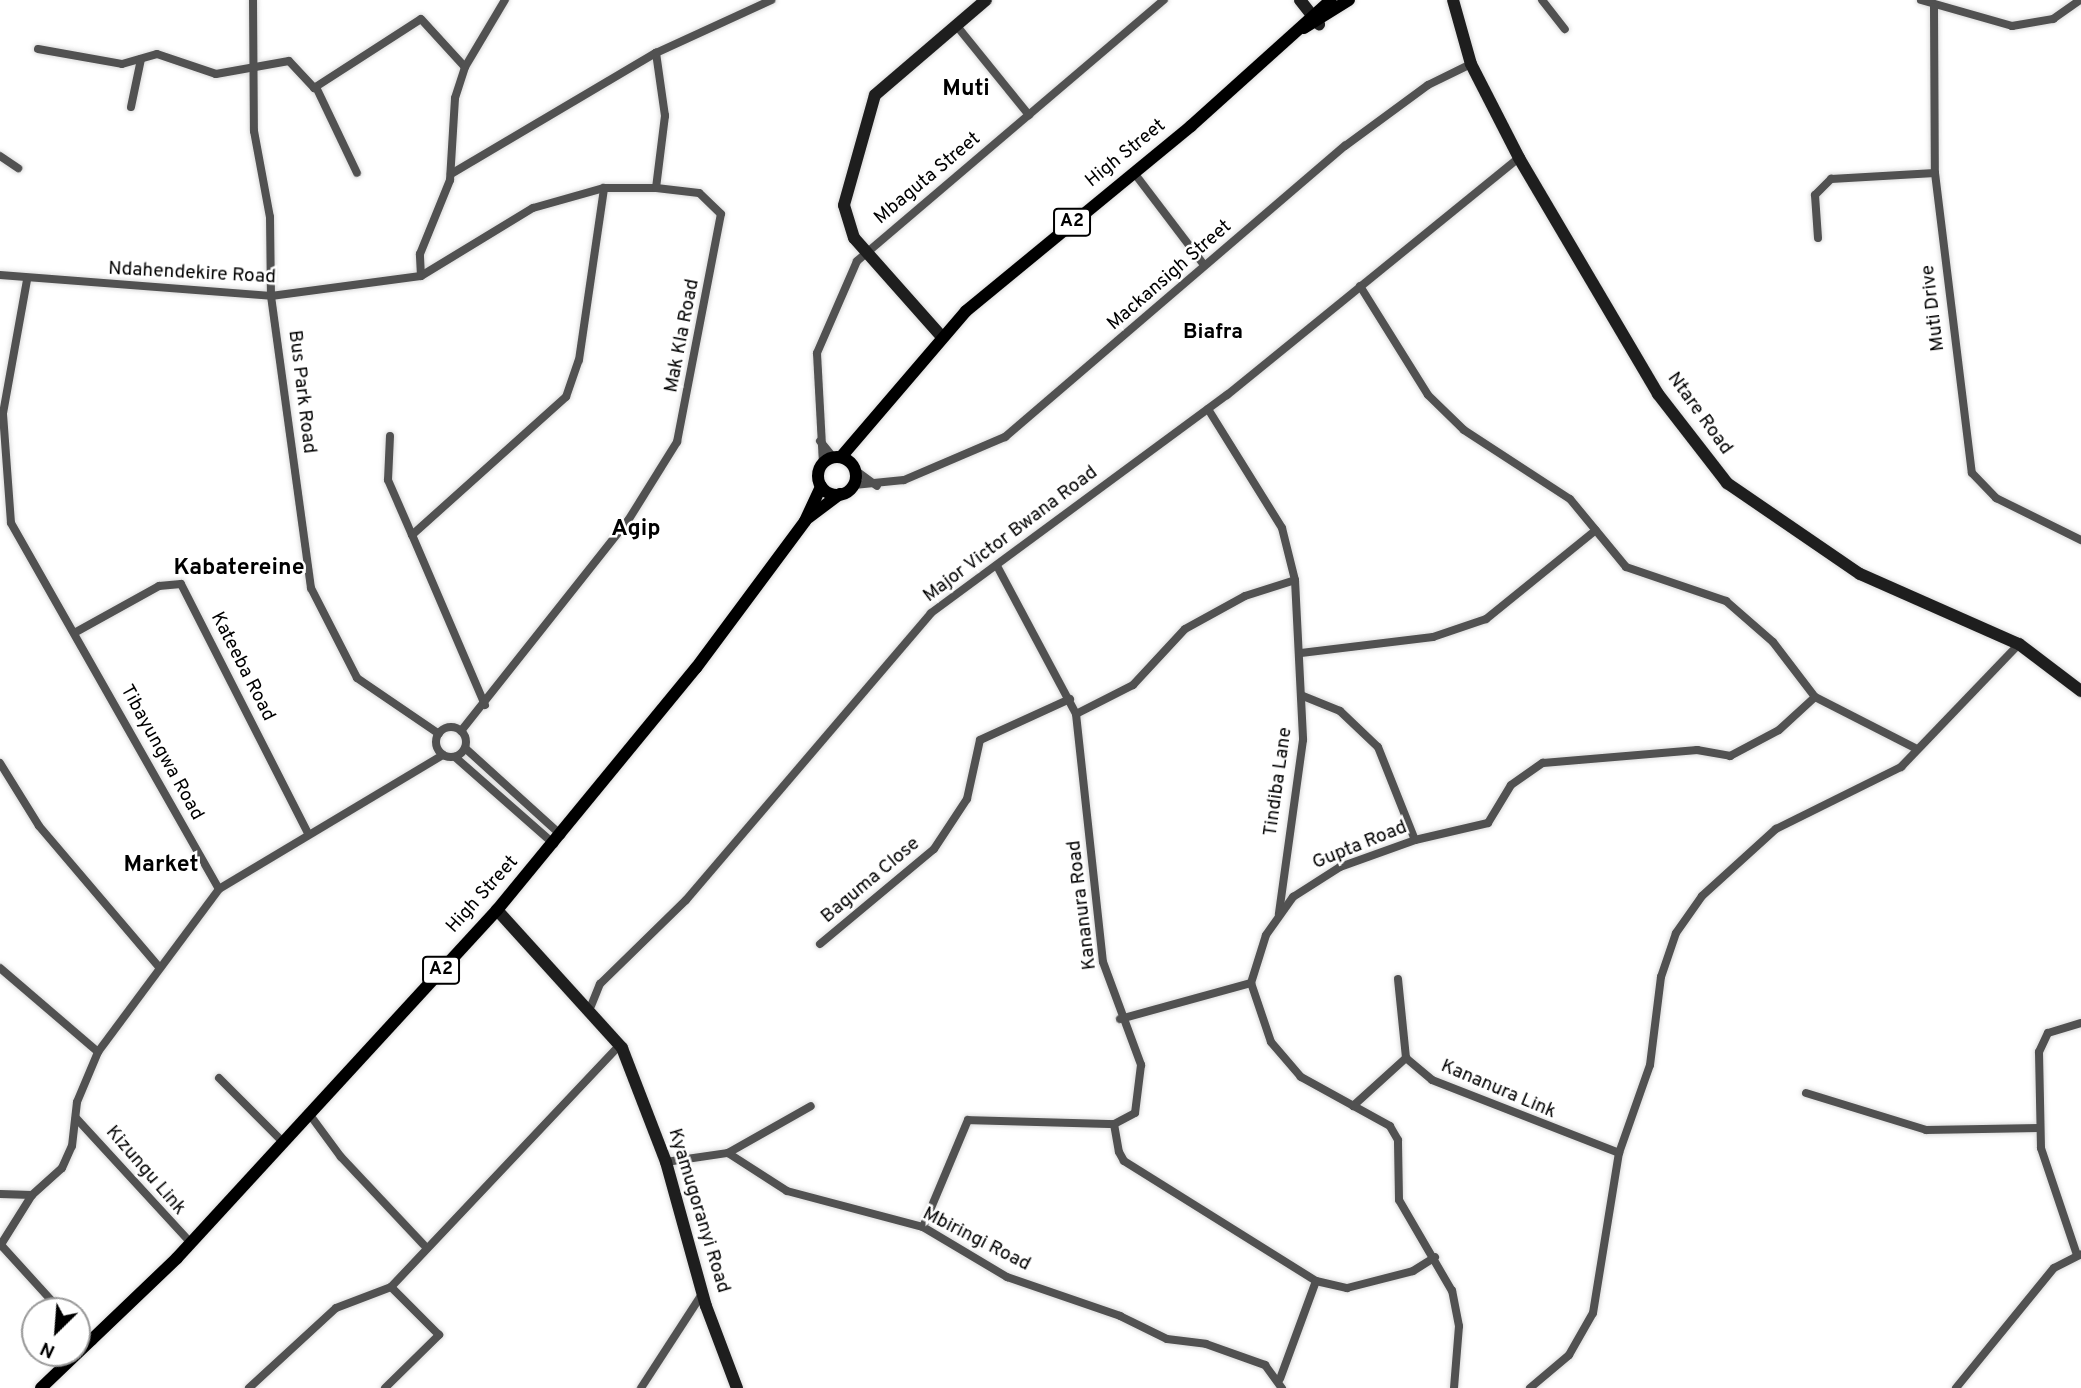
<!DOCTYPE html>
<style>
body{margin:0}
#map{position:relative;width:2081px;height:1388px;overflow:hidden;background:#fff;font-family:Overpass,sans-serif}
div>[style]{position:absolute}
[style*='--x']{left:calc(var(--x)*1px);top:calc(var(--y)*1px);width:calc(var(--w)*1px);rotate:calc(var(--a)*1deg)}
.roads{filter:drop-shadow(0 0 2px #dbdbdb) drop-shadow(0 0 2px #dbdbdb)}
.street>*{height:8px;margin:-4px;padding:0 4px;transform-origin:4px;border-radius:4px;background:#515151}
.street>.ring{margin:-4px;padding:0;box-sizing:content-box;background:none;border:8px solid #515151;border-radius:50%}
.secondary>*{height:12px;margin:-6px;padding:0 6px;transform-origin:6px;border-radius:6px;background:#1e1e1e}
.primary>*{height:12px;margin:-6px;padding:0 6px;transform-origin:6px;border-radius:6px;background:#000}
.primary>.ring{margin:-6px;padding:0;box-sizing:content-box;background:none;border:12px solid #000;border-radius:50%}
span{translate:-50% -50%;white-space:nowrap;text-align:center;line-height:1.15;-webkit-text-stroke:5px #fff;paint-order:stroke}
.shield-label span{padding:2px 5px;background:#fff;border:2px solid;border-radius:5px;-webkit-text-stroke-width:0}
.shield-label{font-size:18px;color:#000;font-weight:700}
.street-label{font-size:19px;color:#000}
.neighbourhood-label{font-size:21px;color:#000;font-weight:700}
.quarter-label{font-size:23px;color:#000;font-weight:700}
.north{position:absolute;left:21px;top:1297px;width:70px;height:70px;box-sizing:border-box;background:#fff;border:2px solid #999;border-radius:50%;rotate:205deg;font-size:19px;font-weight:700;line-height:28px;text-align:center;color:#000}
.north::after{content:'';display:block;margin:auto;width:24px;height:32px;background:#000;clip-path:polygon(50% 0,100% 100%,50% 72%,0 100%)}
</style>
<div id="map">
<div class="roads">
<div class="street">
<i style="--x:253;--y:0;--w:131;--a:89.6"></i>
<i style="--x:254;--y:131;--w:87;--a:79.5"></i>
<i style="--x:270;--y:217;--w:79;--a:89.3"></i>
<i style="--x:271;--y:296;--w:295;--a:82.2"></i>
<i style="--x:311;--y:588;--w:101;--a:62.9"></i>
<i style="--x:357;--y:678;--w:99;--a:34.3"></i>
<i style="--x:1542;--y:0;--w:37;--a:52"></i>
<i style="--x:1921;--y:0;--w:95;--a:15.9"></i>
<i style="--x:2012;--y:26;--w:42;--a:-9.7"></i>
<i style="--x:2053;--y:19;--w:33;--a:-35"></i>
<i style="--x:1934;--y:7;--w:166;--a:89.7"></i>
<i style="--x:1935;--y:173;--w:302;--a:83"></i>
<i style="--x:1972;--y:473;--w:35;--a:46"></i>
<i style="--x:1996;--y:498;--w:95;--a:26.3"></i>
<i style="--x:956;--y:25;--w:116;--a:51"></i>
<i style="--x:38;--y:49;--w:85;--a:10.1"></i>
<i style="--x:122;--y:64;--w:36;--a:-16"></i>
<i style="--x:157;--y:54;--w:62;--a:18.7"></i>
<i style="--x:216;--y:74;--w:74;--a:-10.1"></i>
<i style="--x:289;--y:61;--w:37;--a:47"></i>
<i style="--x:314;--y:88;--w:127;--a:-32.8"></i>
<i style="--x:421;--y:19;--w:65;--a:47.5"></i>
<i style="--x:316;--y:87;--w:95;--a:64.5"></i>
<i style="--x:131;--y:107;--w:49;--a:-78.2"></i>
<i style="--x:0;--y:156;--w:22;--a:34"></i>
<i style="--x:451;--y:174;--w:238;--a:-30.6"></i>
<i style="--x:1135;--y:174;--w:114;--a:52.8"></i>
<i style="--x:1818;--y:238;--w:43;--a:-94"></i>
<i style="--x:1815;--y:195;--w:23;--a:-45"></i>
<i style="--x:1831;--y:179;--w:104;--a:-3.3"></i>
<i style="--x:0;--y:275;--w:272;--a:4.4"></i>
<i style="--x:271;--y:296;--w:151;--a:-7.6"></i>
<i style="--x:421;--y:276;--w:22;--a:-93"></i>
<i style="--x:420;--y:254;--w:80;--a:-67.9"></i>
<i style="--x:450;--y:180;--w:82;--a:-86.5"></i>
<i style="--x:455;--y:98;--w:33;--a:-72"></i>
<i style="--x:465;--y:67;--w:78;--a:-59.2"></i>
<i style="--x:421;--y:276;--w:131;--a:-31.3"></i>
<i style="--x:533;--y:208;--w:74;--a:-15.7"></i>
<i style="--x:604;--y:188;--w:52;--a:0"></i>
<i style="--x:27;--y:280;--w:136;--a:100.2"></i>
<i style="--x:3;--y:414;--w:109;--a:85.8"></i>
<i style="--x:11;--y:523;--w:421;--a:60.4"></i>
<i style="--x:1360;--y:286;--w:128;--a:58"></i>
<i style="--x:1428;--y:395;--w:50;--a:44.2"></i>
<i style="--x:1464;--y:430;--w:126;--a:33.1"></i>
<i style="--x:1570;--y:499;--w:88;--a:50.5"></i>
<i style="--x:1626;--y:567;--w:106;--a:18.8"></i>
<i style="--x:1726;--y:601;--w:62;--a:41.1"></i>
<i style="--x:1773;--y:642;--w:69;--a:52.6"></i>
<i style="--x:1815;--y:697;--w:114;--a:27"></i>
<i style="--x:1208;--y:409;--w:140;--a:58.1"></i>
<i style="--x:1282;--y:528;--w:54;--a:76"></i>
<i style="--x:1295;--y:580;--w:160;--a:87.1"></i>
<i style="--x:1303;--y:740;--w:176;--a:97.9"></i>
<i style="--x:390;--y:436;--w:44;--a:92.6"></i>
<i style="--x:388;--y:480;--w:60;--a:66.4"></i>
<i style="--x:820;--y:441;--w:21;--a:51"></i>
<i style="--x:823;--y:464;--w:111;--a:-93.1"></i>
<i style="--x:817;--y:353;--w:100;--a:-66.5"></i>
<i style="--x:857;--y:261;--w:403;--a:-40.4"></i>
<i style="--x:855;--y:470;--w:27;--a:36"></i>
<i style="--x:854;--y:485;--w:50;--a:-5.7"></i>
<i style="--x:904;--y:480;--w:110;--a:-23.1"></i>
<i style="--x:1005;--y:437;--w:448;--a:-40.6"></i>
<i style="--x:1345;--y:146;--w:103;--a:-36.3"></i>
<i style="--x:1428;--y:85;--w:48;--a:-26"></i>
<i style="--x:997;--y:566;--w:168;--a:61.9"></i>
<i style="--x:1076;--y:714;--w:249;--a:83.8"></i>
<i style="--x:1103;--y:962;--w:110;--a:69.7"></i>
<i style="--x:1141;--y:1065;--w:48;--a:97.1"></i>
<i style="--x:1135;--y:1113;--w:24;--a:152"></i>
<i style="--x:1114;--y:1124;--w:28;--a:80"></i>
<i style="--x:1119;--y:1152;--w:10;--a:61"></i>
<i style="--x:1124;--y:1161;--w:226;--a:32"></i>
<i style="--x:1316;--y:1281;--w:104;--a:110.2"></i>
<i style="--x:76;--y:632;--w:95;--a:-29"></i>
<i style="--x:159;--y:586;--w:22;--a:-5"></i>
<i style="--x:181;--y:584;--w:280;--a:63"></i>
<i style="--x:1301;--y:653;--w:133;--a:-6.9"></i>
<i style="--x:1433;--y:637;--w:56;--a:-18.8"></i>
<i style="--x:1486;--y:619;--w:141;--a:-39"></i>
<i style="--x:1303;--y:696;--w:40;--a:22"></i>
<i style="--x:1340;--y:711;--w:52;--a:43.5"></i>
<i style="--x:1378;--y:747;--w:100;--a:68.3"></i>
<i style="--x:485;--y:705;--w:185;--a:-113.2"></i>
<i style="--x:412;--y:535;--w:207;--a:-41.9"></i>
<i style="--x:566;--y:397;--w:39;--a:-71"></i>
<i style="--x:579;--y:360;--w:174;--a:-81.7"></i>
<i style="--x:1076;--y:714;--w:64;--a:-27"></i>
<i style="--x:1133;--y:685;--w:76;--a:-47.1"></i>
<i style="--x:1185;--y:629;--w:68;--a:-28.8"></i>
<i style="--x:1245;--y:596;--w:52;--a:-17.7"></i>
<i class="ring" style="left:436px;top:727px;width:22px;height:22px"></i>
<i style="--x:461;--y:731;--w:270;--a:-51.6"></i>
<i style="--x:629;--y:519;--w:91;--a:-58.1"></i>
<i style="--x:677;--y:442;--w:232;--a:-79.1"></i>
<i style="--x:721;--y:214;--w:30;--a:-136"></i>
<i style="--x:699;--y:193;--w:43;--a:-173.4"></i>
<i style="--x:656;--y:188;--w:73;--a:-82.9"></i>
<i style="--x:665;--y:116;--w:64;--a:-98.1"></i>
<i style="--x:656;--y:53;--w:127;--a:-24.7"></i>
<i style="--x:465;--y:748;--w:130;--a:42.2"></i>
<i style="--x:455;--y:757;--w:132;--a:41.3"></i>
<i style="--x:0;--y:763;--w:74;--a:58.2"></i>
<i style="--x:39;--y:826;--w:184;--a:49.6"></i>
<i style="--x:820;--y:944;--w:148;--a:-39.8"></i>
<i style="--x:934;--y:849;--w:60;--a:-56.6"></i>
<i style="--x:967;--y:799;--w:60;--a:-77.6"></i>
<i style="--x:980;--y:740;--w:99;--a:-24.5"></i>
<i style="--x:0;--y:968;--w:129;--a:40.6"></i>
<i style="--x:1398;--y:979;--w:79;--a:84.2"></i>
<i style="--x:1406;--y:1058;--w:34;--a:40"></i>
<i style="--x:1432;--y:1080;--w:201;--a:21.3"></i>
<i style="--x:591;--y:1006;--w:24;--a:-68"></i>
<i style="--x:600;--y:984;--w:120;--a:-44.3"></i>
<i style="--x:686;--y:900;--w:377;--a:-49.5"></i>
<i style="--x:931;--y:613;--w:368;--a:-36.4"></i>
<i style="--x:1227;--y:395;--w:376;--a:-39.1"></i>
<i style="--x:1120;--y:1019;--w:136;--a:-15.4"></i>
<i style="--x:219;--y:1078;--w:92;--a:45"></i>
<i style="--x:1806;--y:1093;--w:126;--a:17.1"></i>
<i style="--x:1926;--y:1130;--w:113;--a:-1"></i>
<i style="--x:1353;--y:1106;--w:72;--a:-42.2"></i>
<i style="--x:310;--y:1115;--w:52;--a:53.6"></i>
<i style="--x:341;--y:1157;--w:121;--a:46.7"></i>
<i style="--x:76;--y:1118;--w:170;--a:47.4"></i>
<i style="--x:728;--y:1153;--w:70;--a:32.8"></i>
<i style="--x:787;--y:1191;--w:141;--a:14.8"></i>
<i style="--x:923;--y:1227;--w:98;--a:30.8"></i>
<i style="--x:1007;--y:1277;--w:120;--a:19"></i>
<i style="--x:1120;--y:1316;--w:52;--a:26.1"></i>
<i style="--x:1167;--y:1339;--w:39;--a:7"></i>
<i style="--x:1206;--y:1344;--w:63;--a:19.6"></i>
<i style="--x:1265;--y:1365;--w:29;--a:54"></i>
<i style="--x:666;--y:1162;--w:63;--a:-8.3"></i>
<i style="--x:728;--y:1153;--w:95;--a:-29.5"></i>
<i style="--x:0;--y:1194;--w:32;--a:2"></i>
<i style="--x:32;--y:1195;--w:40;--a:-42"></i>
<i style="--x:62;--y:1168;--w:24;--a:-66"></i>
<i style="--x:72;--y:1146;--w:44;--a:-83.5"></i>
<i style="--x:77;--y:1102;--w:54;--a:-67.2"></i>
<i style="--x:98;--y:1052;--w:203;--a:-53.4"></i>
<i style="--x:219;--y:889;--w:261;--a:-30.9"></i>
<i style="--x:923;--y:1227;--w:116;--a:-67.2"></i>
<i style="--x:968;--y:1120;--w:146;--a:1.6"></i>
<i style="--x:1;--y:1245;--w:89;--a:47.7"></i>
<i style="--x:0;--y:1246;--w:60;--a:-57.9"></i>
<i style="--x:2077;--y:1255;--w:113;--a:-108.6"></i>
<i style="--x:2041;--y:1148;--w:96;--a:-91.2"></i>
<i style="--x:2039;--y:1052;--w:21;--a:-65"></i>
<i style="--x:2048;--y:1033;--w:34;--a:-17"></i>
<i style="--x:1316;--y:1281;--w:32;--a:13"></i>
<i style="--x:1347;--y:1288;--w:68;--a:-14.4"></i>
<i style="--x:1413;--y:1271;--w:26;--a:-32"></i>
<i style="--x:77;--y:1326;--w:22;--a:43"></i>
<i style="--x:249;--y:1388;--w:118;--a:-42.6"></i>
<i style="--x:336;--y:1308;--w:59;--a:-20.9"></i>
<i style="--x:391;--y:1287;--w:333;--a:-46.6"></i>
<i style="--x:385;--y:1388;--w:76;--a:-44.5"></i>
<i style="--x:439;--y:1335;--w:68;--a:-135"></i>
<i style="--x:641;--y:1388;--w:112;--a:-57"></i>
<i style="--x:1454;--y:1388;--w:62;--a:-85.4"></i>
<i style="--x:1459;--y:1326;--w:36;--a:-101"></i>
<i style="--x:1452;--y:1291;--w:105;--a:-120.2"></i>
<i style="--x:1399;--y:1200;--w:60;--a:-91"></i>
<i style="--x:1398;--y:1140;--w:16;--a:-120"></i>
<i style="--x:1390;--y:1126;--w:102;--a:-151.2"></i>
<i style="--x:1301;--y:1077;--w:46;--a:-130.6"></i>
<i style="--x:1271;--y:1042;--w:62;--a:-108.7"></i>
<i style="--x:1251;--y:983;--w:50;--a:-72.6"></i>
<i style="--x:1266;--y:935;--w:47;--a:-54.6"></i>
<i style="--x:1293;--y:897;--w:56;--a:-32.6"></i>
<i style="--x:1340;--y:867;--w:80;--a:-19.8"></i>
<i style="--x:1415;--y:840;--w:75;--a:-13.1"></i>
<i style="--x:1488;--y:823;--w:44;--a:-58.8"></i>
<i style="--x:1511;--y:785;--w:39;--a:-35"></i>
<i style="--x:1543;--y:763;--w:155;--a:-4.8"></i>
<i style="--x:1697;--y:750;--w:34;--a:10"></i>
<i style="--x:1730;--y:756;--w:55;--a:-28"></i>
<i style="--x:1779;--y:730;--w:49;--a:-42.5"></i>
<i style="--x:1530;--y:1388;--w:51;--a:-40.2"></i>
<i style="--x:1569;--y:1355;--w:48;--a:-60.3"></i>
<i style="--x:1593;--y:1313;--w:162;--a:-80.8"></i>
<i style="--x:1619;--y:1153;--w:93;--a:-70.6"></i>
<i style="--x:1650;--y:1065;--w:89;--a:-82.9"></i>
<i style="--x:1661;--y:977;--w:46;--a:-71.2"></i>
<i style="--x:1676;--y:933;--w:45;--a:-54.9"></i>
<i style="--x:1702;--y:896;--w:100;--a:-42.2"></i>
<i style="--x:1776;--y:829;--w:140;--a:-26.4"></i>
<i style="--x:1901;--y:767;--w:170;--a:-46.2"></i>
<i style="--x:1956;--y:1388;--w:155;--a:-50.8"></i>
<i style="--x:2054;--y:1268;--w:30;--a:-27"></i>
</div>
<div class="secondary">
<i style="--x:1300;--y:0;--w:31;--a:52"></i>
<i style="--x:1453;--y:0;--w:66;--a:74.3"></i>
<i style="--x:1471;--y:64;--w:106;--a:62.9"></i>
<i style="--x:1519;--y:158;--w:274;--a:59.5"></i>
<i style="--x:1658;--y:394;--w:113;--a:52.2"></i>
<i style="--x:1727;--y:483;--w:161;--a:34.4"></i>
<i style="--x:1860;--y:574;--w:174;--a:23.8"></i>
<i style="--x:2019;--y:644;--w:78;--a:37.2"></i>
<i style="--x:942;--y:337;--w:132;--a:-131.6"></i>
<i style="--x:854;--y:238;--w:34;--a:-107"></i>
<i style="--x:844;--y:205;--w:114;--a:-74.3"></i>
<i style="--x:875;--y:95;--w:146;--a:-40.6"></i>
<i style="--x:497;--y:910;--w:186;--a:47.8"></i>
<i style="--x:622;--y:1048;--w:122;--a:68.9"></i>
<i style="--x:666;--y:1162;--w:149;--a:74.5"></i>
<i style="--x:706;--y:1306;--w:88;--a:69.3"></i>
</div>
<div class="primary">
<i style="--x:1304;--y:28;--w:53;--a:-31.9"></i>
<i style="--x:841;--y:457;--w:192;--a:-49.4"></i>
<i style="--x:966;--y:311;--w:291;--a:-39.4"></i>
<i style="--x:1191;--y:126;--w:188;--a:-42"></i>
<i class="ring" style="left:818px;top:457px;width:26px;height:26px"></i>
<i style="--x:808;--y:518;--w:40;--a:-37"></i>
<i style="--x:41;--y:1388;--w:188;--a:-43.7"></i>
<i style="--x:177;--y:1258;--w:473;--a:-47.4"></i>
<i style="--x:497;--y:910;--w:313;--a:-50.6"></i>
<i style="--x:696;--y:668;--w:183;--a:-53.4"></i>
<i style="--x:805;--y:521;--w:38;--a:-65"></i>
</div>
</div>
<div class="shield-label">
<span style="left:1072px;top:222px">A2</span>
<span style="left:441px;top:970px">A2</span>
</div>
<div class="street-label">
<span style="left:1126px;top:154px;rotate:-39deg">High Street</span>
<span style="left:928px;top:179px;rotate:-40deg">Mbaguta Street</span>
<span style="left:192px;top:274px;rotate:3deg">Ndahendekire Road</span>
<span style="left:1170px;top:276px;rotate:-41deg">Mackansigh Street</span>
<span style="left:1934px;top:308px;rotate:-97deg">Muti Drive</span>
<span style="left:683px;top:336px;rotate:-79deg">Mak Kla Road</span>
<span style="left:301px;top:392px;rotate:83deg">Bus Park Road</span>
<span style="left:1699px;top:414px;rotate:54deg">Ntare Road</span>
<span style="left:1011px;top:535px;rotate:-37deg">Major Victor Bwana Road</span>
<span style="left:242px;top:667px;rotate:63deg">Kateeba Road</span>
<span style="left:161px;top:753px;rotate:61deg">Tibayungwa Road</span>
<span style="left:1279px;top:782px;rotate:-82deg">Tindiba Lane</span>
<span style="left:1360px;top:846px;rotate:-22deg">Gupta Road</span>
<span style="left:871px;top:881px;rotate:-40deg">Baguma Close</span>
<span style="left:483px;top:895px;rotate:-48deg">High Street</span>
<span style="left:1083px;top:905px;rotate:-97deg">Kananura Road</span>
<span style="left:1498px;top:1090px;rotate:23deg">Kananura Link</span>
<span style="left:145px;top:1171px;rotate:49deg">Kizungu Link</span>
<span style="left:698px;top:1211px;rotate:73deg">Kyamugoranyi Road</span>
<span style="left:976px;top:1240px;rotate:27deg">Mbiringi Road</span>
</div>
<div class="neighbourhood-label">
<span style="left:1213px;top:333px">Biafra</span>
</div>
<div class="quarter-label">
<span style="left:966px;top:90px">Muti</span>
<span style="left:636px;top:530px">Agip</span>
<span style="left:239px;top:569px">Kabatereine</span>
<span style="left:161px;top:866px">Market</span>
</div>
<div class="north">N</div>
</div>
